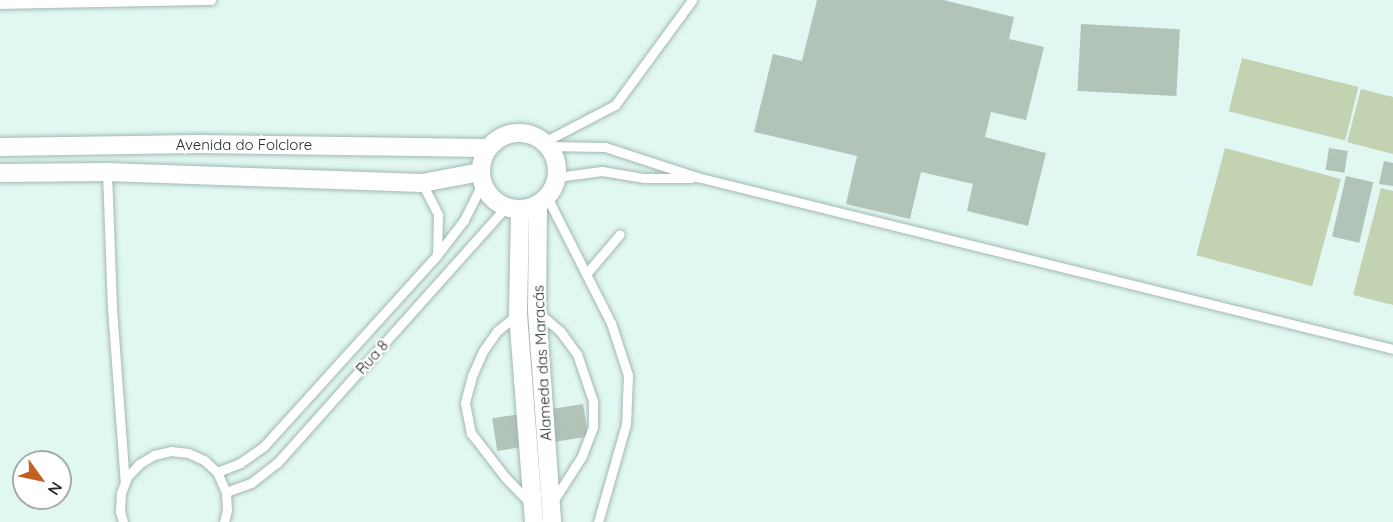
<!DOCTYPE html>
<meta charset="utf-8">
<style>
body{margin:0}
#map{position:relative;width:1393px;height:522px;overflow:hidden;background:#e1f7f2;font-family:Quicksand,sans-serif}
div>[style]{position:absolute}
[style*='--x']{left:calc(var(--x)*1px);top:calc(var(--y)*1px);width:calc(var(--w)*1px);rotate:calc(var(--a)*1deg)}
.green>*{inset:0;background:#c3d3b2;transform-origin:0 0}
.building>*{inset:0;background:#b2c3b7;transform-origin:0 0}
.roads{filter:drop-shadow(0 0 2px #a2b8b3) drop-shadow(0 0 2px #a2b8b3)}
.lane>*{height:9px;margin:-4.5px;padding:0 4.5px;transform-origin:4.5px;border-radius:4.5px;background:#fff}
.street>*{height:18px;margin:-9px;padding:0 9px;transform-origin:9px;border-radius:9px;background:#fff}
.street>.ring{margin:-9px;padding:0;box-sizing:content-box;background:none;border:18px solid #fff;border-radius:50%}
span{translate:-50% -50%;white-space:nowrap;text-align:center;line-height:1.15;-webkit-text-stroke:4.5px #fff;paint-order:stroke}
.street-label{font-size:15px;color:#252e2c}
.north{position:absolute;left:12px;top:450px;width:60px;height:60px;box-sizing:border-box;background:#fff;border:2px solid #a8abab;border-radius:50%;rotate:123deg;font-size:16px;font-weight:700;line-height:24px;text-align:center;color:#252e2c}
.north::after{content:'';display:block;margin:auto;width:21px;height:27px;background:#c26123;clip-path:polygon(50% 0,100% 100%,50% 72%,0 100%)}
</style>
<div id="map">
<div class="green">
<i style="left:1242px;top:58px;width:120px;height:55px;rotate:14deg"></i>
<i style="clip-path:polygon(1361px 89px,1393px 97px,1393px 154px,1347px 142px)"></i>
<i style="left:1225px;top:148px;width:120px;height:111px;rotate:15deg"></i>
<i style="clip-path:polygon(1381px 188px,1393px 191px,1393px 305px,1353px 295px)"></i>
</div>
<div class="building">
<i style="clip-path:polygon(817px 0,943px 0,1014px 17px,1009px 39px,1044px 47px,1026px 120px,991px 112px,985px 137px,1046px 153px,1028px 226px,967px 211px,973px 184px,921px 172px,910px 219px,846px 204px,857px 156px,754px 132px,773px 54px,802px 61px)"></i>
<i style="left:1081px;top:24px;width:99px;height:67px;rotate:3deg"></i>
<i style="left:1329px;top:148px;width:19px;height:22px;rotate:9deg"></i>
<i style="clip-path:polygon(1384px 161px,1393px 163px,1393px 186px,1379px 184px)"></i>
<i style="left:1346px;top:176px;width:28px;height:62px;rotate:13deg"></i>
<i style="left:583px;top:404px;width:33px;height:92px;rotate:81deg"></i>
</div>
<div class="roads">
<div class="lane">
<i style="--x:0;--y:4;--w:211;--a:-1.1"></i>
<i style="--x:544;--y:142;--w:80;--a:-27.5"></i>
<i style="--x:615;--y:105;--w:130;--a:-53.7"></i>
<i style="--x:548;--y:146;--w:57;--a:1"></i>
<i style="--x:605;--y:147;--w:97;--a:18.1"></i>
<i style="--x:697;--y:177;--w:717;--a:13.88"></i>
<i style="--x:107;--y:172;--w:136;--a:87.9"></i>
<i style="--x:112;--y:308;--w:175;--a:85.8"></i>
<i style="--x:557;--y:177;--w:45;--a:-7.6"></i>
<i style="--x:602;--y:171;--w:43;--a:9.5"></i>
<i style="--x:644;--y:178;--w:47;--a:0"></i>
<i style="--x:422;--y:183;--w:36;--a:63"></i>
<i style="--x:438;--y:215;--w:40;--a:91.4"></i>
<i style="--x:547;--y:197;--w:141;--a:63.1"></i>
<i style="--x:611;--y:323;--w:55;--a:71.9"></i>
<i style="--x:628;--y:375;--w:49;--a:92.3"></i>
<i style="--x:626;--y:424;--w:102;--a:105.9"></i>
<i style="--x:586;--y:274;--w:52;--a:-49.6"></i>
<i style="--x:538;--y:312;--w:29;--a:41"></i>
<i style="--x:560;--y:331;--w:29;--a:54"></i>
<i style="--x:577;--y:354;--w:50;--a:71.2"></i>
<i style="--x:593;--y:401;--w:26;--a:90"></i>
<i style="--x:593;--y:427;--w:31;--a:111"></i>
<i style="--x:582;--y:456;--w:56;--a:122.6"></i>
<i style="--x:518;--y:314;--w:27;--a:141"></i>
<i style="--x:497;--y:331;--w:24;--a:125"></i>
<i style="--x:483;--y:351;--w:27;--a:114"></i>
<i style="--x:472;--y:376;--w:28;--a:105"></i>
<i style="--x:465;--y:403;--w:31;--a:79"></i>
<i style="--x:471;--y:433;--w:56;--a:52.3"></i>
<i style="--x:505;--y:477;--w:39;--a:46"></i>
<i style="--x:217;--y:472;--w:25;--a:-21"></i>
<i style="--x:240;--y:463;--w:29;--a:-35"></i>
<i style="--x:264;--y:446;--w:258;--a:-47.8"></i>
<i style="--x:437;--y:255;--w:44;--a:-52.4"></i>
<i style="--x:464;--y:220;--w:40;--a:-63.4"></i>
<i style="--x:226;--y:492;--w:27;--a:-20"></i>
<i style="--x:251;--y:483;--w:33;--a:-38"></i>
<i style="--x:277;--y:463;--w:343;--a:-48.2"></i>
<i style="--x:123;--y:522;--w:11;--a:-105"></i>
<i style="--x:120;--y:511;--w:18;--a:-87"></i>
<i style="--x:121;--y:493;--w:17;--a:-69"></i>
<i style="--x:127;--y:477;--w:18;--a:-47"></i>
<i style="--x:139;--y:464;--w:17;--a:-31"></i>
<i style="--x:154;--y:455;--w:17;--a:-13"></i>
<i style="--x:171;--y:451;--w:17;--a:7"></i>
<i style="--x:188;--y:453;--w:17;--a:24"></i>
<i style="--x:204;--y:460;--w:18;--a:43"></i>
<i style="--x:217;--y:472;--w:22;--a:66"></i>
<i style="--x:226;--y:492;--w:18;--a:87"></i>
<i style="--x:227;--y:510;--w:12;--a:104"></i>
</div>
<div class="street">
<i class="ring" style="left:481px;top:133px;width:58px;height:58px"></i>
<i style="--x:0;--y:147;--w:198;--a:-0.9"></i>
<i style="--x:198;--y:144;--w:289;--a:0.8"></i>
<i style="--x:0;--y:173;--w:107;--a:-0.5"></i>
<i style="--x:107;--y:172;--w:315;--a:2"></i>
<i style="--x:422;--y:183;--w:59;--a:-10.7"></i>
<i style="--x:538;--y:204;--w:107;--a:90.5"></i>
<i style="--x:537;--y:311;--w:212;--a:85.9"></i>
<i style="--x:520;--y:210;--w:104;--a:91.1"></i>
<i style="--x:518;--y:314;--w:209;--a:85.6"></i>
</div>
</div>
<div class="street-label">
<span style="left:244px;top:145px">Avenida do Folclore</span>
<span style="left:372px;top:357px;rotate:-48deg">Rua 8</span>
<span style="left:542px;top:363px;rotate:-93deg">Alameda das Maracás</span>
</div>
<div class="north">N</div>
</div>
